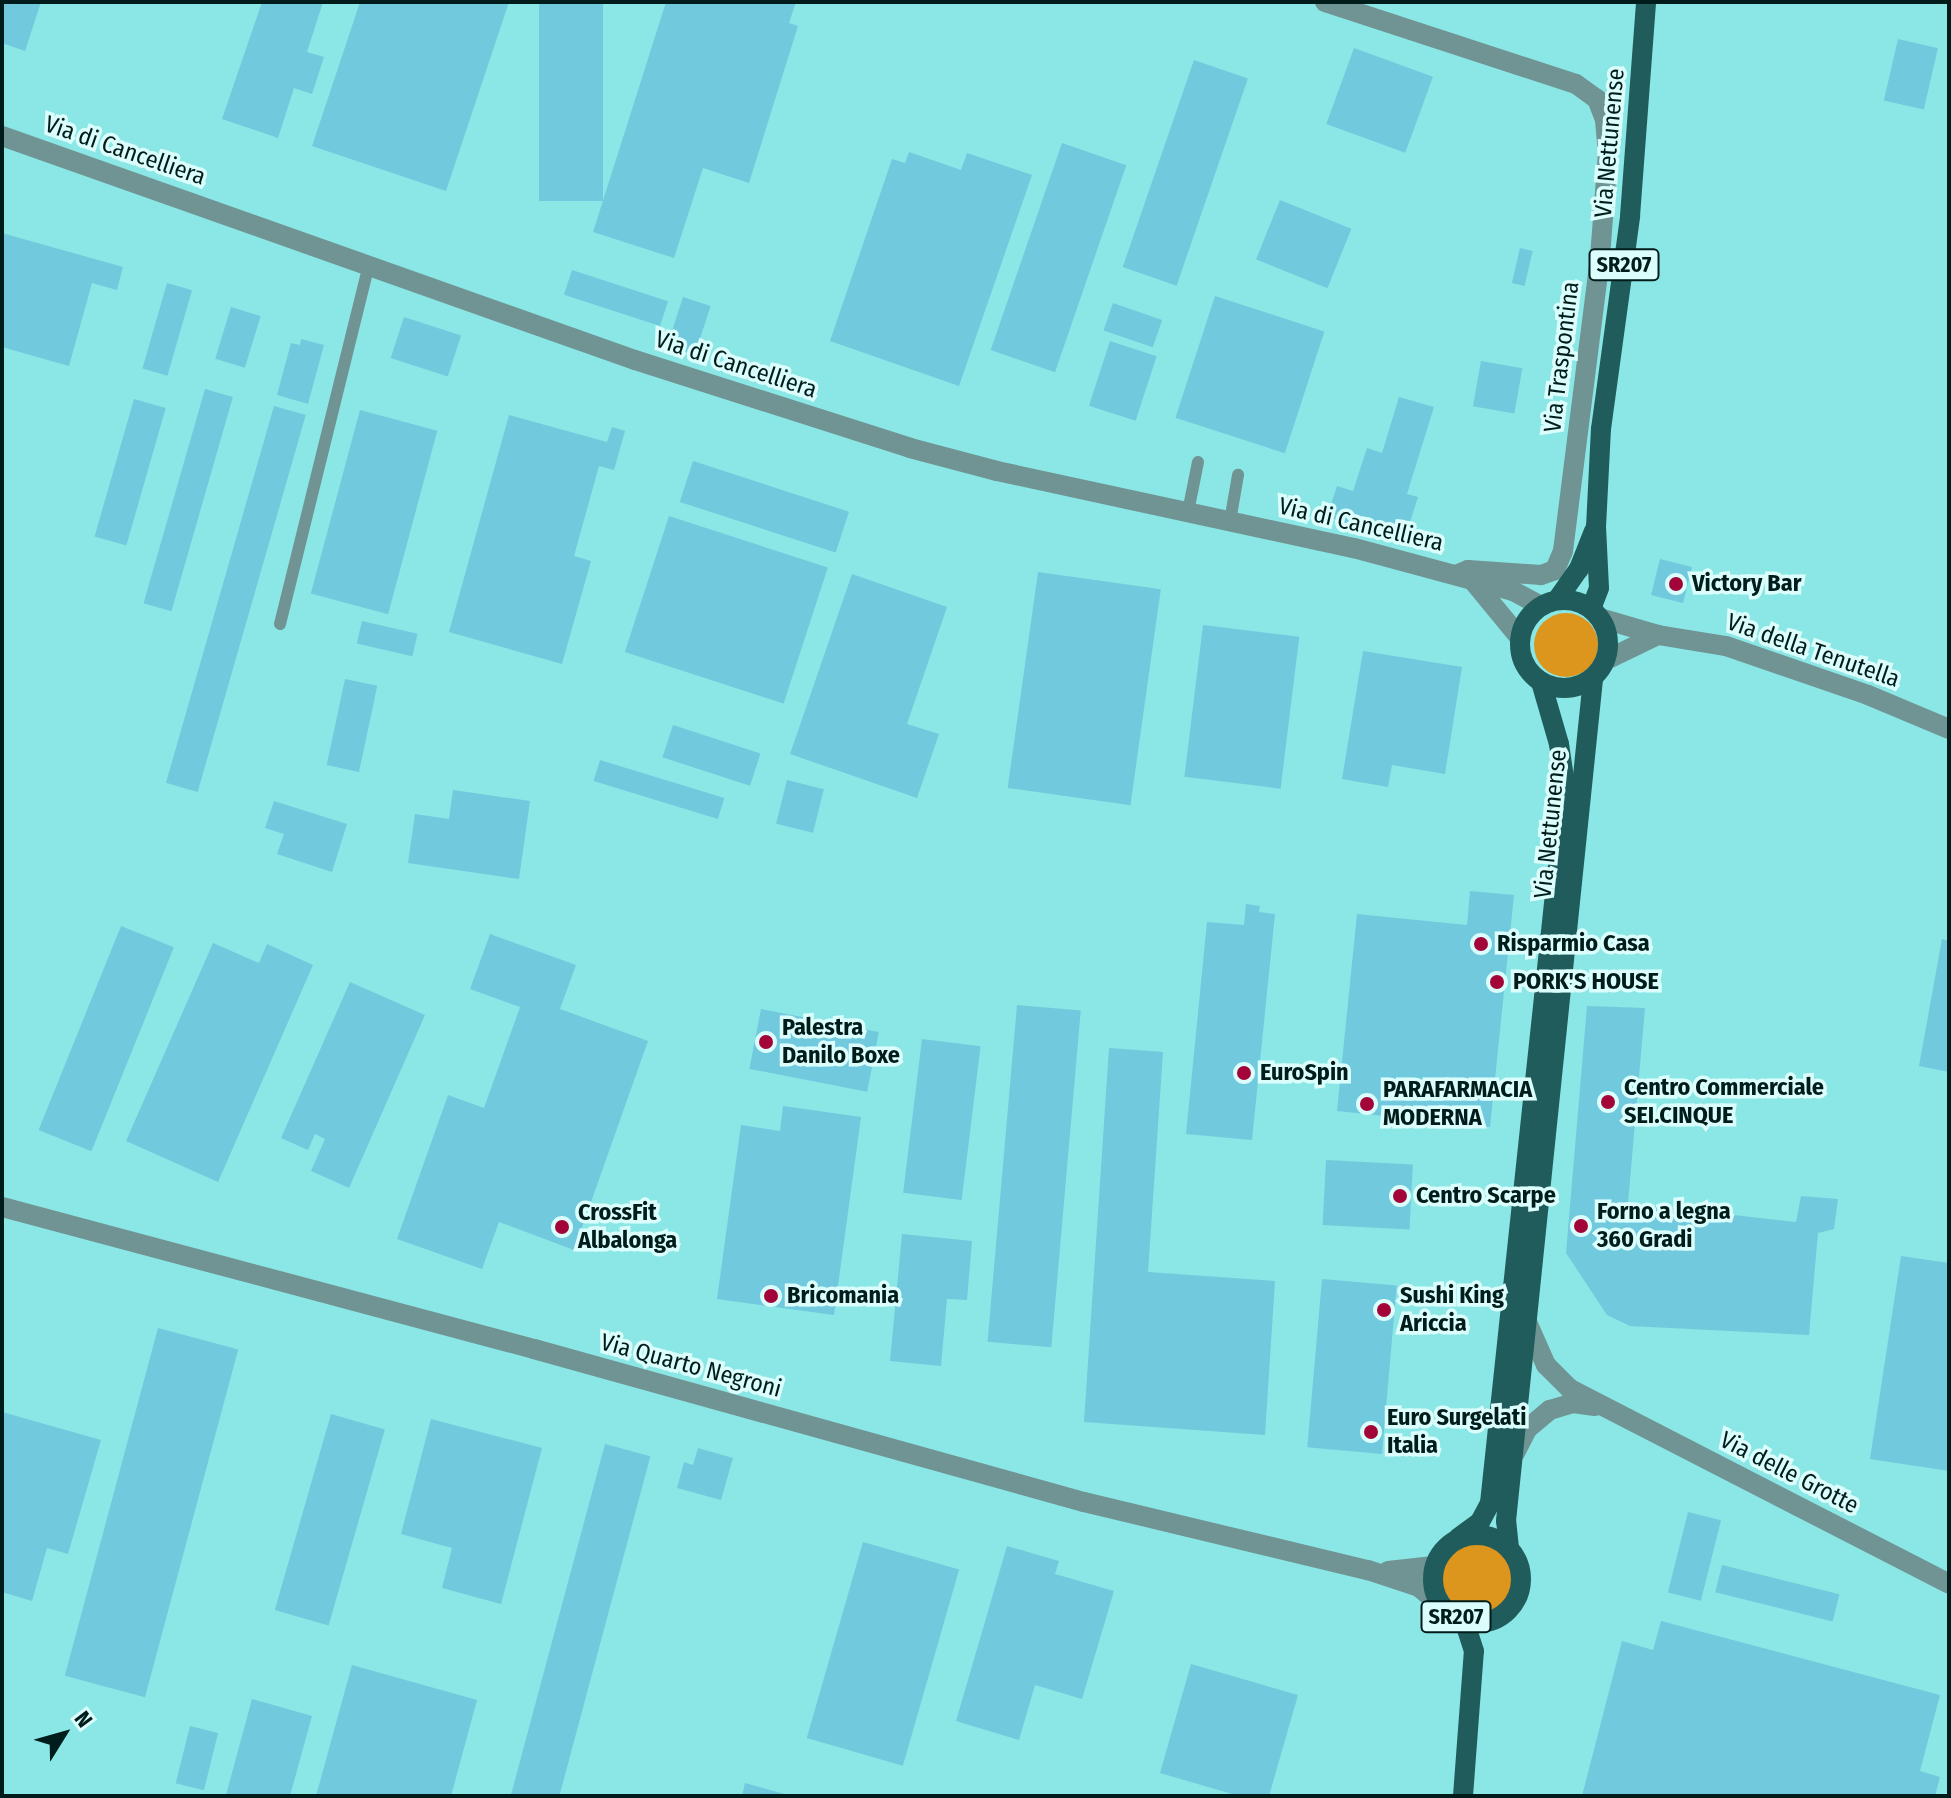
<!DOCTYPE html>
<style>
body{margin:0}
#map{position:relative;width:1951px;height:1798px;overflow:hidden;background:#8ae7e5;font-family:"Fira Sans Condensed",sans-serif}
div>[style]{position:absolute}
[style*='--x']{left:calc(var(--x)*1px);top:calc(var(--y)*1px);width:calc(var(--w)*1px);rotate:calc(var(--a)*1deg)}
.green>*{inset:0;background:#dc961d}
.round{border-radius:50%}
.building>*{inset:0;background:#71c9dd;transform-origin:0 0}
.service>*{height:12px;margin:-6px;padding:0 6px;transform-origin:6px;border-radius:6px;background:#709493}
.minor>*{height:20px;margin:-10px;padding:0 10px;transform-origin:10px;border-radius:10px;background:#709493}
.tertiary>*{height:20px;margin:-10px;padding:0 10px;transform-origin:10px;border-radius:10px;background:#709493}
.primary>*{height:20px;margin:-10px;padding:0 10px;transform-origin:10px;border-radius:10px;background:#205c5b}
.primary>.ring{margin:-10px;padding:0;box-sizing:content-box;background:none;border:20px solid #205c5b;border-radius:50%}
.dots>*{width:22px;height:22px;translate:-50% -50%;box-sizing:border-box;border:4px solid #dbfdfc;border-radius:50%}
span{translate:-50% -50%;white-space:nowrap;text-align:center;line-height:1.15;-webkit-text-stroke:7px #dbfdfc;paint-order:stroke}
.shield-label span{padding:2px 6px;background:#dbfdfc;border:2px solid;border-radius:6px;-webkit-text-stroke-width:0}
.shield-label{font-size:22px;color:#001c1b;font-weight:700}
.street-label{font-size:24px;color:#001c1b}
.poi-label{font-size:24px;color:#001c1b;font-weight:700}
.left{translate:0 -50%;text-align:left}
.frame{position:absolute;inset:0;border:4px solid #001c1b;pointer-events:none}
.north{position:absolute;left:24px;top:1694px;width:80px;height:80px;-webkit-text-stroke:6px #dbfdfc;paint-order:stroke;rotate:53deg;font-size:22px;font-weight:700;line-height:32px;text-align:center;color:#001c1b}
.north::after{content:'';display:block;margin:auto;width:28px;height:36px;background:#001c1b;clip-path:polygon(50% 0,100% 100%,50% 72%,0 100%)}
</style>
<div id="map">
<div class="green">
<i class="round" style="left:1534px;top:613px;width:64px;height:64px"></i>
<i class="round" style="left:1437px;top:1538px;width:80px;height:80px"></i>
</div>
<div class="building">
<i style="clip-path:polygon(2px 2px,41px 2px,25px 51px,2px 43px)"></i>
<i style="clip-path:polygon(262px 2px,323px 2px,307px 52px,324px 57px,312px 94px,294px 88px,278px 138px,222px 119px)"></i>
<i style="clip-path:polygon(360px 2px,509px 2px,446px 191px,312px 146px)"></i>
<i style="left:539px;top:2px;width:64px;height:199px"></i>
<i style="clip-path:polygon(666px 2px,796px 2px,789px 23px,798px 26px,749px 183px,703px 168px,674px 258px,593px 232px)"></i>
<i style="left:1898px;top:39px;width:41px;height:63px;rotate:13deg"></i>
<i style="left:1354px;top:48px;width:84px;height:81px;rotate:20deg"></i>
<i style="left:1194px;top:60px;width:57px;height:219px;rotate:19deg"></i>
<i style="left:1062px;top:143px;width:68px;height:219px;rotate:19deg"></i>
<i style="clip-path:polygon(909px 152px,961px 170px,967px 153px,1032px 175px,959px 386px,830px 341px,892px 159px,905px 163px)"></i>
<i style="left:1280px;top:200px;width:77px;height:64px;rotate:22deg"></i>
<i style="clip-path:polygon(2px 233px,123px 267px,117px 290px,92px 283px,69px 366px,2px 347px)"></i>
<i style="left:1520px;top:248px;width:13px;height:36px;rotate:13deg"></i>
<i style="left:572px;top:270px;width:101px;height:26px;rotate:18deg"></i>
<i style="left:167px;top:283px;width:26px;height:89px;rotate:16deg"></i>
<i style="left:1215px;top:296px;width:115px;height:128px;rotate:18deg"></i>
<i style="left:683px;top:297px;width:29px;height:52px;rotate:18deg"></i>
<i style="left:1113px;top:303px;width:52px;height:29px;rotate:19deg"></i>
<i style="left:231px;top:307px;width:31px;height:54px;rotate:17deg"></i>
<i style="left:404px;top:317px;width:60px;height:43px;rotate:18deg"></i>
<i style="clip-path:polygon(301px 339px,324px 345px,308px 404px,277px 395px,291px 343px,300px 345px)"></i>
<i style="left:1110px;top:341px;width:49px;height:68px;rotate:18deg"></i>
<i style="left:1481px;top:361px;width:42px;height:46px;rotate:10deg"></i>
<i style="left:205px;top:389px;width:29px;height:223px;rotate:16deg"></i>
<i style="clip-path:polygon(1399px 397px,1434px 407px,1407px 494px,1418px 497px,1404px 541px,1327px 517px,1337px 486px,1353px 491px,1367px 448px,1382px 453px)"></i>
<i style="left:134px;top:399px;width:33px;height:143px;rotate:16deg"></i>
<i style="left:274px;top:406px;width:33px;height:392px;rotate:16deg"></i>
<i style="left:360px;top:410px;width:80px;height:190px;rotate:15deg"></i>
<i style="clip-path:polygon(509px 415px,607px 442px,612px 427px,625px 431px,614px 470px,599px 466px,574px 556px,591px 561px,562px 664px,449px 632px)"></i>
<i style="left:693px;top:461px;width:164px;height:43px;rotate:18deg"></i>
<i style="left:669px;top:516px;width:167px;height:143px;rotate:18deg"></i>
<i style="left:1660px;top:559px;width:33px;height:37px;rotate:14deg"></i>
<i style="left:1038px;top:572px;width:124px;height:218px;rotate:8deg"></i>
<i style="clip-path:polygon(852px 574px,947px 607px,907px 724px,939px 734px,917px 798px,790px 754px)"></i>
<i style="left:362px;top:621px;width:57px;height:23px;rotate:13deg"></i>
<i style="left:1203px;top:625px;width:97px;height:153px;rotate:7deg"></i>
<i style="clip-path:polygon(1363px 651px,1462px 667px,1445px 774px,1392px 765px,1388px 787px,1342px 779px)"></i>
<i style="left:345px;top:679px;width:33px;height:88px;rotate:12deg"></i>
<i style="left:673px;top:725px;width:92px;height:34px;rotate:18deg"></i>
<i style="left:600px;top:760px;width:130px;height:22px;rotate:17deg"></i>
<i style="left:787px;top:780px;width:38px;height:45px;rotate:14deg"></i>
<i style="clip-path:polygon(453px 790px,530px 801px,519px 879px,408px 863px,415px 814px,449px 819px)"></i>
<i style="clip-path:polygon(274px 801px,347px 824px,332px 872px,277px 854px,284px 834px,265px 828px)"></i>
<i style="clip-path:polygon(1470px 891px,1514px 895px,1490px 1127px,1337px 1111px,1357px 914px,1467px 925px)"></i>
<i style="clip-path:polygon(1246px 904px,1260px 906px,1259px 912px,1275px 914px,1252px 1140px,1186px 1134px,1207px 922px,1244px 925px)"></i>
<i style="left:121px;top:926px;width:57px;height:220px;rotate:22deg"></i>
<i style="clip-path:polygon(490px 934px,576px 965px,560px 1009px,648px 1041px,574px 1250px,499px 1222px,482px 1269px,397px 1239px,448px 1095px,484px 1108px,520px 1007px,470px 989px)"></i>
<i style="clip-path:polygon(1942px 939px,1949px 941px,1949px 1072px,1919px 1066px)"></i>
<i style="clip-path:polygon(213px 943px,259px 963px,267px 944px,313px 965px,218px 1182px,126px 1141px)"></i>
<i style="clip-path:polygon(350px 982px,425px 1015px,349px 1188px,311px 1171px,325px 1139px,315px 1134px,308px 1150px,281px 1138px)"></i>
<i style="left:1017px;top:1005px;width:64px;height:338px;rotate:5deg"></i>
<i style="clip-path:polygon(1587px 1006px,1645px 1008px,1628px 1203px,1796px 1222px,1801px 1196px,1838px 1199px,1834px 1229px,1818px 1233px,1809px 1335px,1630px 1326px,1607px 1315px,1566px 1253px)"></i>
<i style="left:761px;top:1009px;width:120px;height:61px;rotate:11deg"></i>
<i style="left:922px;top:1039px;width:59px;height:155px;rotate:7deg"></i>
<i style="clip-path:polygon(1109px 1048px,1163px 1052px,1148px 1272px,1275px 1281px,1265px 1435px,1084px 1422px)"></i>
<i style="clip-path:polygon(783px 1106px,861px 1117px,834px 1315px,717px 1299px,741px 1125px,780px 1131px)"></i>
<i style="left:1326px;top:1160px;width:87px;height:65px;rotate:3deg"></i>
<i style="clip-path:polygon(902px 1234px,972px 1241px,967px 1300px,947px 1299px,941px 1366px,890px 1361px)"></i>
<i style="clip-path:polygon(1901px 1256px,1949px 1263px,1949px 1471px,1870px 1459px)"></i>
<i style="left:1322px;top:1279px;width:75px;height:169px;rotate:5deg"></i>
<i style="left:158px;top:1328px;width:83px;height:360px;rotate:15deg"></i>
<i style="clip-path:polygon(2px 1412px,101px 1440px,68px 1554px,47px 1548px,32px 1601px,2px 1592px)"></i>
<i style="left:331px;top:1414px;width:56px;height:204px;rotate:16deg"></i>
<i style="clip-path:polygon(431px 1419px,542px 1448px,501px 1604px,442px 1588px,452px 1548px,401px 1534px)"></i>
<i style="left:605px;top:1444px;width:47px;height:364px;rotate:15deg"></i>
<i style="clip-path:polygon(698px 1448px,733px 1458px,721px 1500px,677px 1488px,684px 1462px,693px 1465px)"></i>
<i style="left:1688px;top:1512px;width:34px;height:83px;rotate:14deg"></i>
<i style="left:863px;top:1542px;width:100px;height:204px;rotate:16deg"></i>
<i style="clip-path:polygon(1007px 1546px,1059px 1561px,1055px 1574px,1114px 1591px,1082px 1699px,1035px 1685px,1019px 1740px,956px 1721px)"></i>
<i style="left:1722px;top:1565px;width:121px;height:28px;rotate:14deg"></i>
<i style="clip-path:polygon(1661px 1621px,1940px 1695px,1920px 1771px,1940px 1777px,1935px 1796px,1582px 1796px,1622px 1641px,1653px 1650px)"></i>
<i style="clip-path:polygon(1191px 1664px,1298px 1695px,1269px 1796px,1239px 1796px,1160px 1773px)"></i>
<i style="clip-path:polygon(352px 1665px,477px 1700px,451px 1796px,316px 1796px)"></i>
<i style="clip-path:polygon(252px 1699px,312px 1716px,290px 1796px,226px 1795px)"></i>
<i style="left:190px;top:1726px;width:29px;height:59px;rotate:14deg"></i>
<i style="clip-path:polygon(745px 1783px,788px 1795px,787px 1796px,742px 1796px)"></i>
</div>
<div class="service">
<i style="--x:1188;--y:512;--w:51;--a:-78.7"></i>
<i style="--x:1230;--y:521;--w:47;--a:-80.1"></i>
<i style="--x:280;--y:624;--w:371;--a:-76.1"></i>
</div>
<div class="minor">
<i style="--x:1325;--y:2;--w:264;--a:18.1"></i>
<i style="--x:1576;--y:84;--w:26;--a:36"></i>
<i style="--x:1597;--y:99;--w:22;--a:69"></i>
<i style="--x:1605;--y:120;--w:33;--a:85"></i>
<i style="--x:1608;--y:153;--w:105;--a:94.4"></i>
<i style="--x:1600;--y:258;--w:295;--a:97.2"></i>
<i style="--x:1563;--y:551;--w:21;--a:113"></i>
<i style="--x:1555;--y:570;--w:15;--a:160"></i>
<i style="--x:1541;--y:575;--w:73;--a:-176.1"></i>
<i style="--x:1468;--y:570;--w:13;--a:157"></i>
<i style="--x:2;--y:1207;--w:551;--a:14.94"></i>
<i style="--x:534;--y:1349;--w:571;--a:15.55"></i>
<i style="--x:1084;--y:1502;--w:292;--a:13.5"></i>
<i style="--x:1368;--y:1570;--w:54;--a:18.4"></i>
<i style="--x:1419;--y:1587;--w:33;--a:40"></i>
<i style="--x:1527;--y:1322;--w:47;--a:66.2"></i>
<i style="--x:1546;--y:1365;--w:34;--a:45"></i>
<i style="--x:1570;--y:1389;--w:426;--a:27.2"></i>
<i style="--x:1515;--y:1453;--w:27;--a:-63"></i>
<i style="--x:1527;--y:1429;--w:30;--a:-40"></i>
<i style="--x:1550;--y:1410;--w:24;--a:-17"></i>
<i style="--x:1573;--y:1403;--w:22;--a:8"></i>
<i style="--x:1388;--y:1571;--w:46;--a:-6.2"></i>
</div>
<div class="tertiary">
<i style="--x:2;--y:136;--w:671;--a:19.49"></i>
<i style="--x:635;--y:360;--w:289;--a:17.7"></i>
<i style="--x:910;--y:448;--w:90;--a:14.8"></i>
<i style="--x:997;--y:471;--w:365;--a:12.2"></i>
<i style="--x:1354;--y:548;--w:165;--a:15.1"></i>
<i style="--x:1513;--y:591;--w:32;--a:28"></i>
<i style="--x:1473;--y:581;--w:74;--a:50.5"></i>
<i style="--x:1600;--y:618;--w:60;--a:16.3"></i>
<i style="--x:1658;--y:635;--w:69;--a:9.2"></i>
<i style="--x:1726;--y:646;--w:150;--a:19"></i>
<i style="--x:1868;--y:695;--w:88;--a:22.8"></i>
<i style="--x:1606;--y:660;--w:58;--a:-25.7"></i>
</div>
<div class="primary">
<i class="ring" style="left:1520px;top:600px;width:68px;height:68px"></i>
<i style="--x:1557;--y:600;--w:38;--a:-55"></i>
<i style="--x:1579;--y:569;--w:41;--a:-68.5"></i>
<i style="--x:1591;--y:609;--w:22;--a:-69"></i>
<i style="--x:1599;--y:588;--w:61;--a:-92.8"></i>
<i style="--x:1596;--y:527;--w:98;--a:-87.1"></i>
<i style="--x:1601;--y:429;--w:215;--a:-82.2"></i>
<i style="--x:1630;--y:216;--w:215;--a:-85.7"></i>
<i class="ring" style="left:1433px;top:1535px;width:68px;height:68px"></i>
<i style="--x:1458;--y:1538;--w:27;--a:-36"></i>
<i style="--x:1480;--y:1522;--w:21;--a:-62"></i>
<i style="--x:1490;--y:1503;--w:716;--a:-83.91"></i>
<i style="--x:1566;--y:791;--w:48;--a:-98.5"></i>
<i style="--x:1559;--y:744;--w:65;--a:-106.2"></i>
<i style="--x:1509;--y:1548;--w:27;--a:-96"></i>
<i style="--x:1506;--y:1521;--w:846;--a:-84.1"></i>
<i style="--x:1463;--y:1796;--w:145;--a:-85.7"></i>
<i style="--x:1474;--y:1651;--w:32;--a:-108"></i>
</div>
<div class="dots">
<i style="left:1676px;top:584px;background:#a30538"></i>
<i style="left:1481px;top:944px;background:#a30538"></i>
<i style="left:1497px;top:982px;background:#a30538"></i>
<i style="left:766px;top:1042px;background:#a30538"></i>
<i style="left:1244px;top:1073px;background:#a30538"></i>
<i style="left:1608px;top:1102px;background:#a30538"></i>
<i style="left:1367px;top:1104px;background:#a30538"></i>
<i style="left:1400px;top:1196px;background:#a30538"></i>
<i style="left:1581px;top:1226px;background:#a30538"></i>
<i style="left:562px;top:1227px;background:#a30538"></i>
<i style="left:771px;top:1296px;background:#a30538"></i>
<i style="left:1384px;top:1310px;background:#a30538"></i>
<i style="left:1371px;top:1432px;background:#a30538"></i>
</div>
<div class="shield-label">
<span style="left:1624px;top:265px">SR207</span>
<span style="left:1456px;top:1617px">SR207</span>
</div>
<div class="street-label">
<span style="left:1610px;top:143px;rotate:-85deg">Via Nettunense</span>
<span style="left:125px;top:151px;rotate:19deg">Via di Cancelliera</span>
<span style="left:1562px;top:357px;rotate:-83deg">Via Traspontina</span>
<span style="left:736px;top:365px;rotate:18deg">Via di Cancelliera</span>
<span style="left:1361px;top:525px;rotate:13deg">Via di Cancelliera</span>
<span style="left:1813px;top:651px;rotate:19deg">Via della Tenutella</span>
<span style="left:1551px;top:824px;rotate:-84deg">Via Nettunense</span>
<span style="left:691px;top:1366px;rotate:15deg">Via Quarto Negroni</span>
<span style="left:1789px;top:1473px;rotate:27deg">Via delle Grotte</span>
</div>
<div class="poi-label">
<span class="left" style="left:1692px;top:584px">Victory Bar</span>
<span class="left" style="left:1497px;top:944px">Risparmio Casa</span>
<span class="left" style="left:1513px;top:982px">PORK'S HOUSE</span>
<span class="left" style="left:782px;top:1042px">Palestra<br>Danilo Boxe</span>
<span class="left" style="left:1260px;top:1073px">EuroSpin</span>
<span class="left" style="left:1624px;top:1102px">Centro Commerciale<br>SEI.CINQUE</span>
<span class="left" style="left:1383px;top:1104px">PARAFARMACIA<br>MODERNA</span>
<span class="left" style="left:1416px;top:1196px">Centro Scarpe</span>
<span class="left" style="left:1597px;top:1226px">Forno a legna<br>360 Gradi</span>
<span class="left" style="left:578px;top:1227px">CrossFit<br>Albalonga</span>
<span class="left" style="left:787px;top:1296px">Bricomania</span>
<span class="left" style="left:1400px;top:1310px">Sushi King<br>Ariccia</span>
<span class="left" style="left:1387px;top:1432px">Euro Surgelati<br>Italia</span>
</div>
<div class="frame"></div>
<div class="north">N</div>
</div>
